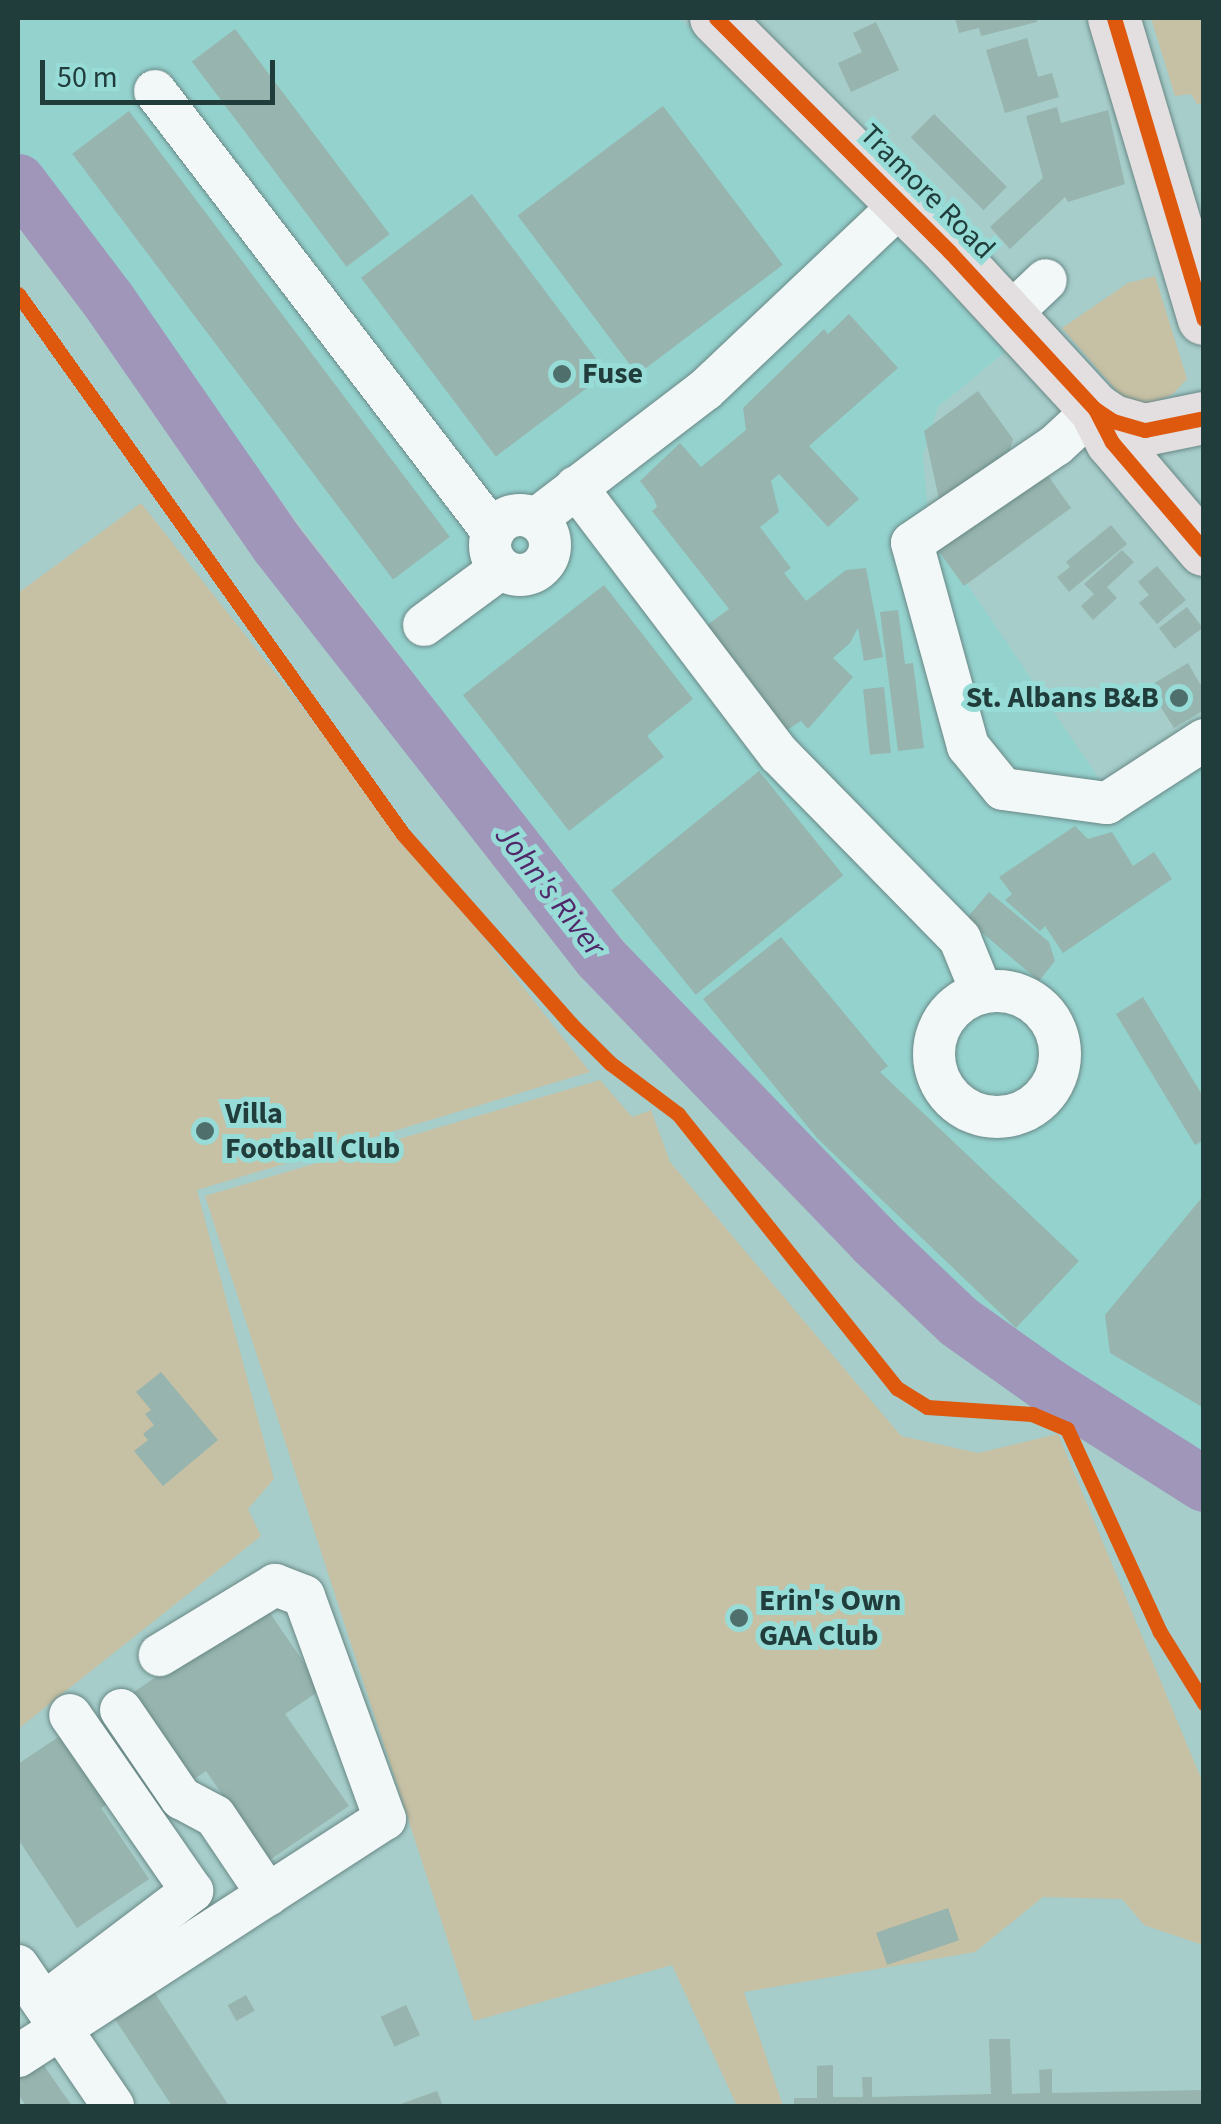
<!DOCTYPE html>
<style>
body{margin:0}
#map{position:relative;width:1221px;height:2124px;overflow:hidden;background:#a6cdca;font-family:"Source Sans 3",sans-serif}
div>[style]{position:absolute}
[style*='--x']{left:calc(var(--x)*1px);top:calc(var(--y)*1px);width:calc(var(--w)*1px);rotate:calc(var(--a)*1deg)}
.built>*{inset:0;background:#94d2ce}
.green>*{inset:0;background:#c6c0a4}
.river>*{height:55px;margin:-27.5px;padding:0 27.5px;transform-origin:27.5px;border-radius:27.5px;background:#a096ba}
.building>*{inset:0;background:#97b4ae;transform-origin:0 0}
.roads{filter:drop-shadow(0 0 2px #698886) drop-shadow(0 0 2px #698886)}
.minor>*{height:42px;margin:-21px;padding:0 21px;transform-origin:21px;border-radius:21px;background:#f2f8f7}
.minor>.ring{margin:-21px;padding:0;box-sizing:content-box;background:none;border:42px solid #f2f8f7;border-radius:50%}
.major>*{height:52px;margin:-26px;padding:0 26px;transform-origin:26px;border-radius:26px;background:#e3dfe0}
.cycleway>*{height:15px;margin:-7.5px;padding:0 7.5px;transform-origin:7.5px;border-radius:7.5px;background:#de580e}
.dots>*{width:28px;height:28px;translate:-50% -50%;box-sizing:border-box;border:5px solid #97dcd7;border-radius:50%}
span{translate:-50% -50%;white-space:nowrap;text-align:center;line-height:1.15;-webkit-text-stroke:10px #97dcd7;paint-order:stroke}
.street-label{font-size:30px;color:#203c3b}
.poi-label{font-size:30px;color:#203c3b;font-weight:700}
.left{translate:0 -50%;text-align:left}
.right{translate:-100% -50%;text-align:right}
.water-label{font-size:32px;color:#502869;font-style:italic}
.frame{position:absolute;inset:0;border:20px solid #203c3b;pointer-events:none}
.scale{position:absolute;left:40px;top:60px;width:235px;height:45px;box-sizing:border-box;border:5px solid #203c3b;border-top:0;padding-left:12px;font-size:30px;line-height:35px;white-space:nowrap;color:#203c3b;-webkit-text-stroke:8px #97dcd7;paint-order:stroke}
</style>
<div id="map">
<div class="built">
<i style="clip-path:polygon(18px 18px,678px 18px,758px 82px,1005px 352px,938px 407px,923px 455px,929px 528px,1102px 783px,1203px 727px,1203px 1457px,994px 1330px,741px 1079px,568px 875px,18px 157px)"></i>
</div>
<div class="green">
<i style="clip-path:polygon(1151px 18px,1203px 18px,1203px 103px,1197px 104px,1191px 94px,1175px 96px)"></i>
<i style="clip-path:polygon(1155px 276px,1187px 379px,1173px 394px,1139px 409px,1127px 403px,1062px 328px,1128px 283px)"></i>
<i style="clip-path:polygon(141px 503px,590px 1072px,197px 1190px,274px 1479px,248px 1509px,261px 1536px,18px 1729px,18px 593px)"></i>
<i style="clip-path:polygon(600px 1080px,632px 1117px,651px 1110px,670px 1162px,901px 1436px,978px 1453px,1058px 1434px,1203px 1783px,1203px 1945px,1144px 1925px,1122px 1899px,1043px 1897px,975px 1952px,744px 1992px,783px 2106px,737px 2106px,672px 1965px,474px 2021px,205px 1196px)"></i>
</div>
<div class="river">
<i style="--x:18;--y:181;--w:149;--a:52.9"></i>
<i style="--x:108;--y:300;--w:297;--a:55.3"></i>
<i style="--x:277;--y:544;--w:524;--a:51.97"></i>
<i style="--x:600;--y:957;--w:393;--a:46"></i>
<i style="--x:873;--y:1240;--w:117;--a:43.6"></i>
<i style="--x:958;--y:1321;--w:114;--a:35.4"></i>
<i style="--x:1051;--y:1387;--w:181;--a:32.4"></i>
</div>
<div class="building">
<i style="clip-path:polygon(955px 18px,1036px 18px,1037px 22px,981px 36px,979px 28px,959px 33px)"></i>
<i style="clip-path:polygon(876px 22px,899px 70px,851px 92px,838px 63px,862px 52px,853px 33px)"></i>
<i style="left:235px;top:29px;width:257px;height:54px;rotate:53deg"></i>
<i style="clip-path:polygon(1027px 38px,1038px 77px,1052px 73px,1059px 97px,1005px 113px,986px 50px)"></i>
<i style="left:663px;top:106px;width:199px;height:182px;rotate:53deg"></i>
<i style="clip-path:polygon(1057px 107px,1061px 123px,1108px 110px,1125px 184px,1068px 202px,1065px 197px,1010px 249px,990px 227px,1043px 178px,1026px 116px)"></i>
<i style="left:129px;top:111px;width:533px;height:71px;rotate:53deg"></i>
<i style="left:934px;top:114px;width:103px;height:33px;rotate:45deg"></i>
<i style="left:472px;top:194px;width:224px;height:139px;rotate:53deg"></i>
<i style="clip-path:polygon(849px 314px,898px 368px,809px 446px,859px 499px,828px 527px,779px 474px,771px 481px,779px 512px,760px 527px,791px 568px,784px 573px,806px 601px,846px 570px,866px 568px,883px 657px,864px 661px,858px 628px,850px 643px,833px 658px,853px 677px,808px 729px,801px 721px,779px 735px,700px 630px,729px 609px,652px 511px,657px 507px,654px 499px,640px 481px,680px 443px,701px 467px,746px 430px,743px 408px,824px 329px,828px 334px)"></i>
<i style="clip-path:polygon(978px 391px,1013px 439px,1008px 457px,941px 508px,924px 431px)"></i>
<i style="clip-path:polygon(1039px 475px,1049px 477px,1071px 508px,964px 586px,937px 549px)"></i>
<i style="clip-path:polygon(1111px 525px,1127px 544px,1069px 592px,1057px 577px,1070px 567px,1066px 562px)"></i>
<i style="clip-path:polygon(1122px 550px,1134px 562px,1107px 587px,1117px 598px,1093px 620px,1081px 606px,1094px 594px,1084px 584px)"></i>
<i style="clip-path:polygon(1157px 566px,1186px 600px,1157px 624px,1139px 603px,1149px 595px,1138px 582px)"></i>
<i style="clip-path:polygon(604px 585px,693px 699px,647px 736px,664px 757px,569px 831px,463px 695px)"></i>
<i style="left:1187px;top:607px;width:26px;height:35px;rotate:53deg"></i>
<i style="clip-path:polygon(898px 610px,905px 664px,913px 663px,924px 748px,898px 751px,880px 612px)"></i>
<i style="clip-path:polygon(1188px 663px,1200px 684px,1204px 682px,1204px 710px,1174px 728px,1148px 687px)"></i>
<i style="left:884px;top:687px;width:66px;height:21px;rotate:84deg"></i>
<i style="left:759px;top:771px;width:134px;height:190px;rotate:51deg"></i>
<i style="clip-path:polygon(1075px 826px,1088px 839px,1112px 832px,1133px 866px,1154px 852px,1172px 879px,1063px 953px,1045px 926px,1040px 931px,1005px 900px,1012px 894px,999px 877px)"></i>
<i style="clip-path:polygon(989px 892px,1049px 942px,1055px 961px,1039px 981px,966px 919px)"></i>
<i style="clip-path:polygon(781px 937px,888px 1066px,880px 1072px,1079px 1261px,1016px 1328px,817px 1138px,703px 999px)"></i>
<i style="clip-path:polygon(1143px 997px,1204px 1098px,1204px 1140px,1195px 1145px,1116px 1014px)"></i>
<i style="clip-path:polygon(1204px 1195px,1204px 1408px,1110px 1353px,1105px 1315px)"></i>
<i style="clip-path:polygon(161px 1372px,218px 1440px,163px 1486px,134px 1451px,148px 1440px,143px 1434px,154px 1425px,145px 1414px,151px 1410px,136px 1392px)"></i>
<i style="clip-path:polygon(263px 1603px,322px 1689px,285px 1714px,349px 1806px,268px 1861px,206px 1771px,184px 1786px,124px 1699px)"></i>
<i style="clip-path:polygon(66px 1732px,112px 1801px,101px 1808px,149px 1879px,77px 1928px,18px 1839px,18px 1764px)"></i>
<i style="left:948px;top:1908px;width:34px;height:76px;rotate:71deg"></i>
<i style="clip-path:polygon(149px 1984px,229px 2106px,172px 2106px,109px 2010px)"></i>
<i style="left:246px;top:1995px;width:18px;height:21px;rotate:61deg"></i>
<i style="left:406px;top:2005px;width:33px;height:28px;rotate:65deg"></i>
<i style="clip-path:polygon(989px 2039px,1010px 2039px,1012px 2094px,1040px 2093px,1039px 2070px,1052px 2069px,1052px 2093px,1204px 2090px,1204px 2106px,794px 2106px,794px 2098px,817px 2098px,817px 2066px,833px 2065px,833px 2097px,863px 2097px,862px 2077px,872px 2077px,872px 2097px,991px 2094px)"></i>
<i style="clip-path:polygon(40px 2060px,72px 2106px,26px 2106px,18px 2094px,18px 2076px)"></i>
<i style="clip-path:polygon(437px 2091px,443px 2106px,395px 2106px)"></i>
</div>
<div class="roads">
<div class="minor">
<i style="--x:155;--y:91;--w:556;--a:52.53"></i>
<i style="--x:1008;--y:316;--w:52;--a:-43.5"></i>
<i style="--x:1095;--y:409;--w:53;--a:137.3"></i>
<i style="--x:1056;--y:445;--w:174;--a:145.8"></i>
<i style="--x:912;--y:543;--w:211;--a:74.6"></i>
<i style="--x:968;--y:746;--w:55;--a:50.9"></i>
<i style="--x:1003;--y:789;--w:105;--a:7.7"></i>
<i style="--x:1107;--y:803;--w:116;--a:-33"></i>
<i style="--x:576;--y:487;--w:335;--a:52.8"></i>
<i style="--x:779;--y:754;--w:259;--a:45.6"></i>
<i style="--x:960;--y:939;--w:58;--a:67.8"></i>
<i class="ring" style="left:490px;top:515px;width:18px;height:18px"></i>
<i style="--x:536;--y:519;--w:213;--a:-37.4"></i>
<i style="--x:705;--y:390;--w:271;--a:-43.4"></i>
<i style="--x:424;--y:625;--w:94;--a:-36.4"></i>
<i class="ring" style="left:934px;top:991px;width:84px;height:84px"></i>
<i style="--x:121;--y:1710;--w:107;--a:55.7"></i>
<i style="--x:181;--y:1798;--w:38;--a:28"></i>
<i style="--x:215;--y:1816;--w:95;--a:56.1"></i>
<i style="--x:18;--y:1966;--w:169;--a:55.8"></i>
<i style="--x:44;--y:2003;--w:186;--a:-37.1"></i>
<i style="--x:192;--y:1891;--w:214;--a:-124.7"></i>
<i style="--x:18;--y:2056;--w:437;--a:-32.9"></i>
<i style="--x:385;--y:1819;--w:237;--a:-110"></i>
<i style="--x:304;--y:1596;--w:31;--a:-159"></i>
<i style="--x:275;--y:1585;--w:135;--a:148.7"></i>
</div>
<div class="major">
<i style="--x:716;--y:18;--w:330;--a:45"></i>
<i style="--x:949;--y:251;--w:215;--a:47.3"></i>
<i style="--x:1095;--y:409;--w:22;--a:34"></i>
<i style="--x:1113;--y:421;--w:33;--a:16"></i>
<i style="--x:1145;--y:430;--w:60;--a:-11.5"></i>
<i style="--x:1114;--y:18;--w:314;--a:73.4"></i>
<i style="--x:1095;--y:409;--w:37;--a:63"></i>
<i style="--x:1112;--y:442;--w:142;--a:49.6"></i>
</div>
</div>
<div class="cycleway">
<i style="--x:716;--y:18;--w:330;--a:45"></i>
<i style="--x:949;--y:251;--w:215;--a:47.3"></i>
<i style="--x:1095;--y:409;--w:22;--a:34"></i>
<i style="--x:1113;--y:421;--w:33;--a:16"></i>
<i style="--x:1145;--y:430;--w:60;--a:-11.5"></i>
<i style="--x:1114;--y:18;--w:314;--a:73.4"></i>
<i style="--x:18;--y:294;--w:663;--a:54.51"></i>
<i style="--x:403;--y:834;--w:254;--a:48.5"></i>
<i style="--x:571;--y:1024;--w:55;--a:45"></i>
<i style="--x:610;--y:1063;--w:85;--a:36.9"></i>
<i style="--x:678;--y:1114;--w:351;--a:51.4"></i>
<i style="--x:897;--y:1388;--w:36;--a:32"></i>
<i style="--x:927;--y:1407;--w:105;--a:3.8"></i>
<i style="--x:1032;--y:1414;--w:38;--a:23"></i>
<i style="--x:1067;--y:1429;--w:223;--a:65.4"></i>
<i style="--x:1160;--y:1632;--w:84;--a:58.2"></i>
<i style="--x:1095;--y:409;--w:37;--a:63"></i>
<i style="--x:1112;--y:442;--w:142;--a:49.6"></i>
</div>
<div class="dots">
<i style="left:562px;top:374px;background:#4f6f6d"></i>
<i style="left:1179px;top:698px;background:#4f6f6d"></i>
<i style="left:205px;top:1131px;background:#4f6f6d"></i>
<i style="left:739px;top:1618px;background:#4f6f6d"></i>
</div>
<div class="street-label">
<span style="left:927px;top:192px;rotate:45deg">Tramore Road</span>
</div>
<div class="poi-label">
<span class="left" style="left:582px;top:374px">Fuse</span>
<span class="right" style="left:1159px;top:698px">St. Albans B&amp;B</span>
<span class="left" style="left:225px;top:1131px">Villa<br>Football Club</span>
<span class="left" style="left:759px;top:1618px">Erin's Own<br>GAA Club</span>
</div>
<div class="water-label">
<span style="left:550px;top:891px;rotate:52deg">John's River</span>
</div>
<div class="frame"></div>
<div class="scale">50 m</div>
</div>
